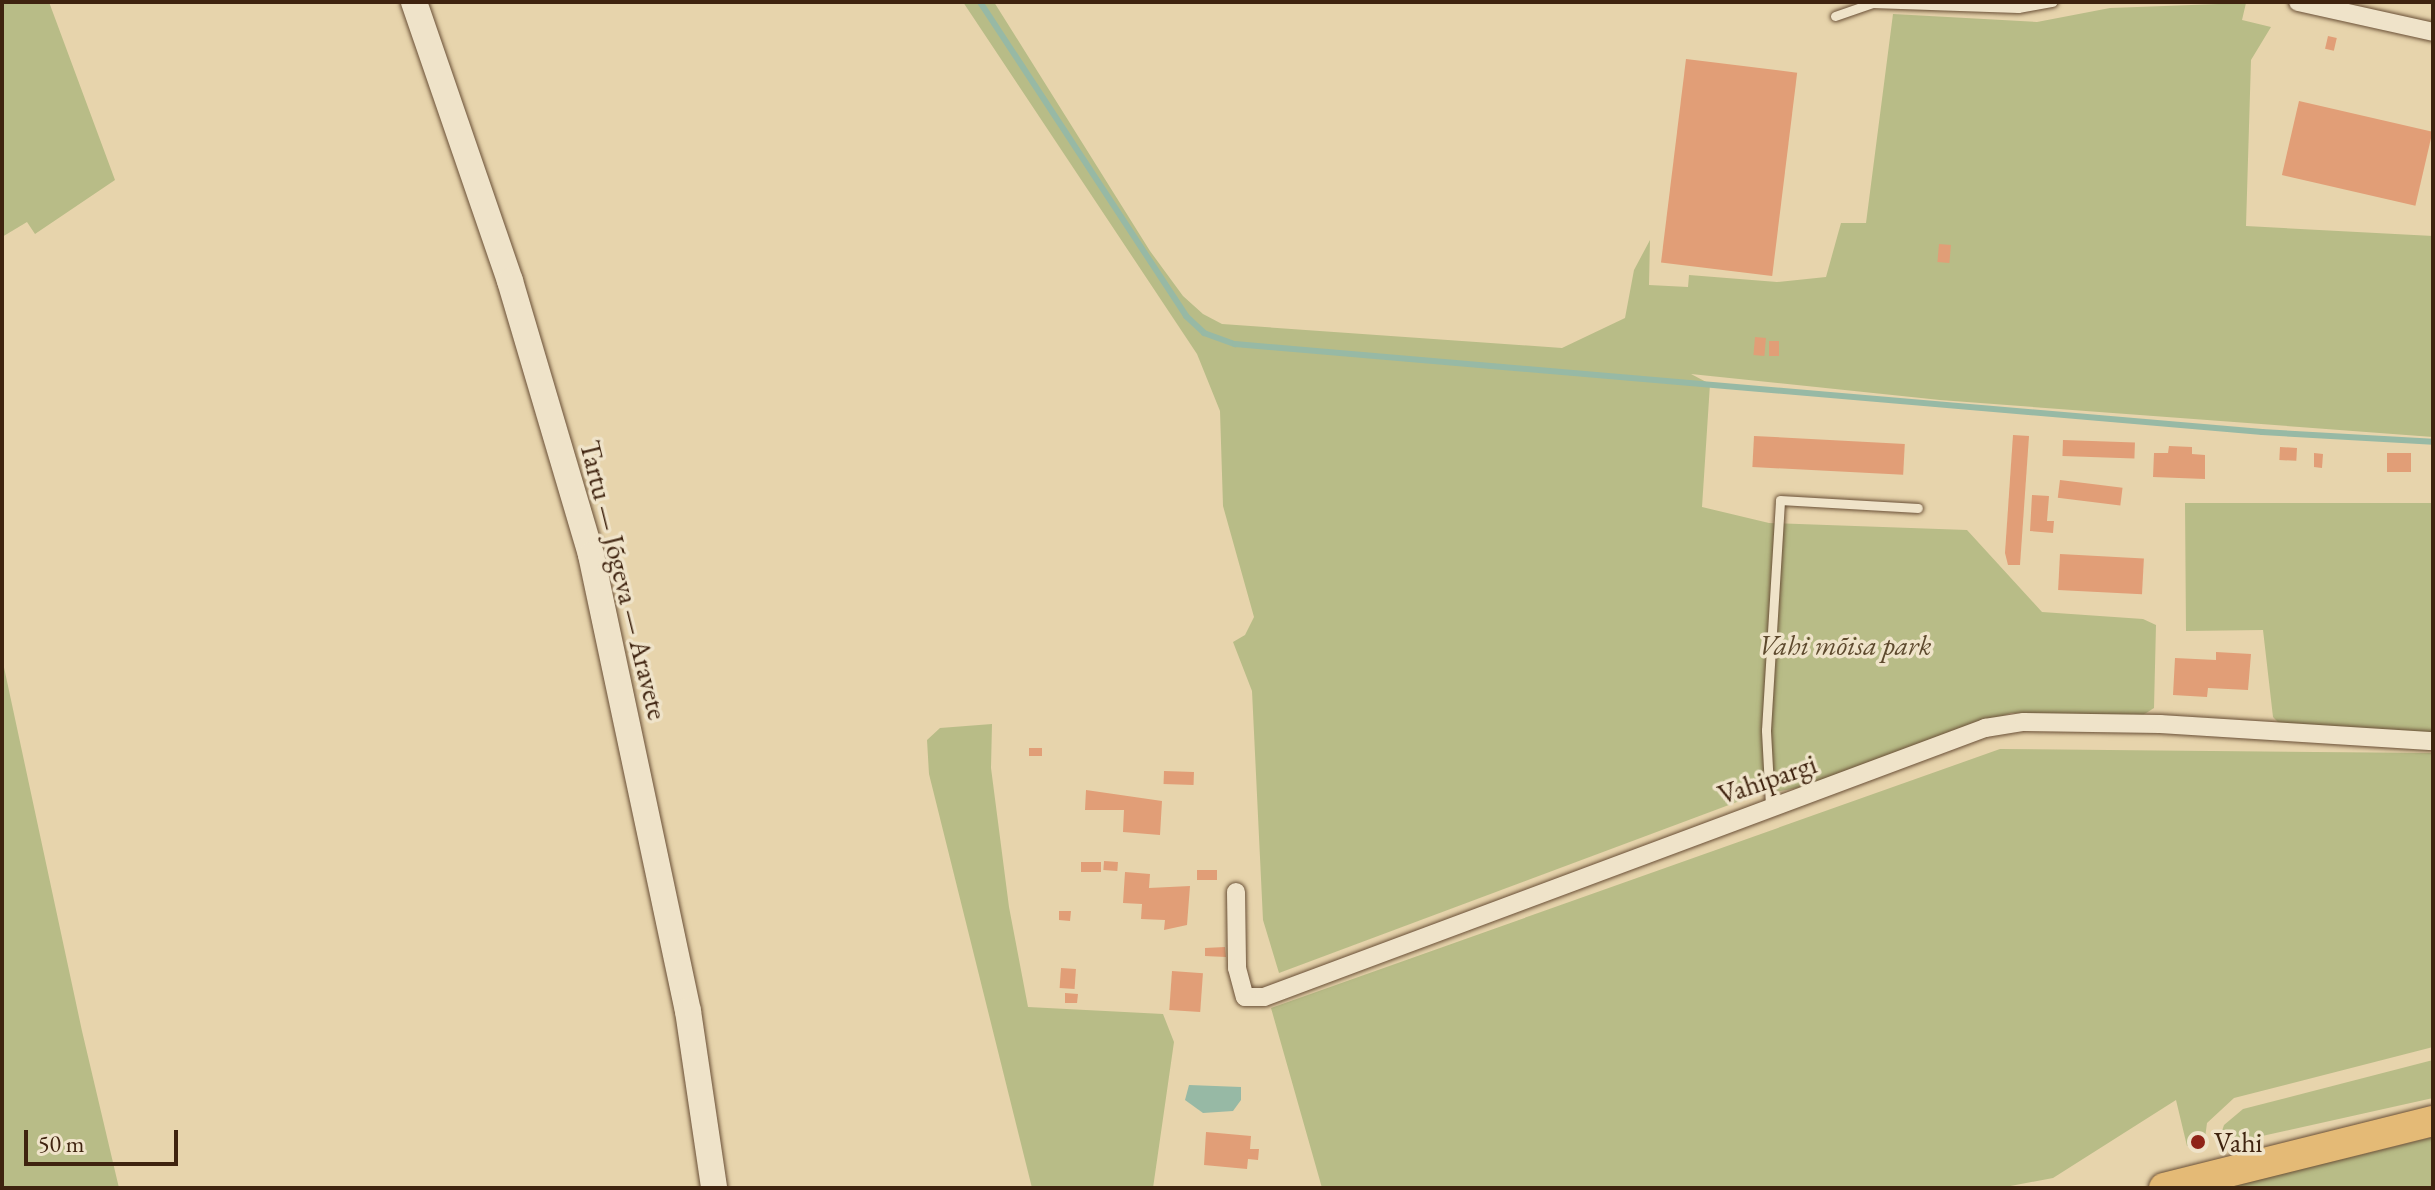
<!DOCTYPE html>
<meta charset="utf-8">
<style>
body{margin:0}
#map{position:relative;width:2435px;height:1190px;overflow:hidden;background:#e7d4ac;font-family:"EB Garamond",serif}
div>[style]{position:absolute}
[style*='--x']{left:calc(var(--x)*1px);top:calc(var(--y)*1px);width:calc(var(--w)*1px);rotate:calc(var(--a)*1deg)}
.green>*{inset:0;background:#b8bc87}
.water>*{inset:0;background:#97b9a5}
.stream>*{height:6px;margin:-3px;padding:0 3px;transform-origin:3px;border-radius:3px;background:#97b9a5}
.building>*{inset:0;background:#e19e77;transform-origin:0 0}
.roads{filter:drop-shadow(0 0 2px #694f36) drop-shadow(0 0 2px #694f36)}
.service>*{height:9px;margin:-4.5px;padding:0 4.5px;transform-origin:4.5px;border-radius:4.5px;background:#efe3c9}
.minor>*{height:18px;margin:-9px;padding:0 9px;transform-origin:9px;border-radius:9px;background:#efe3c9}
.secondary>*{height:26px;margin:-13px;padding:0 13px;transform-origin:13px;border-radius:13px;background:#efe3c9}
.trunk>*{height:30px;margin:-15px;padding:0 15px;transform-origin:15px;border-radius:15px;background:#e4ba76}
.dots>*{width:22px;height:22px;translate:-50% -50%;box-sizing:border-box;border:4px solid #efe3c9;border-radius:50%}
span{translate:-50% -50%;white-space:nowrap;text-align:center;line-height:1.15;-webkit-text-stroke:7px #efe3c9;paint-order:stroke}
.street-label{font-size:28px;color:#3f230f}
.park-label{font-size:28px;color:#5d492d;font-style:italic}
.poi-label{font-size:28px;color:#3f230f}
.left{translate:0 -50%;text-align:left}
.frame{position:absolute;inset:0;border:4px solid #3f230f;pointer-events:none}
.scale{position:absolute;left:24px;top:1130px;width:154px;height:36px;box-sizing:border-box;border:4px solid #3f230f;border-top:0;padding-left:10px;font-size:24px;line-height:28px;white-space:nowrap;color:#3f230f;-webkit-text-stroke:6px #efe3c9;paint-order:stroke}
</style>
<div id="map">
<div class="green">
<i style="clip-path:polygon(2px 2px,49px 2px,115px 180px,35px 234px,27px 222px,2px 237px)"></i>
<i style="clip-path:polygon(963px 2px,994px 2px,1150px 251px,1183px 296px,1203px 314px,1222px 324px,1562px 348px,1625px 318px,1634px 270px,1650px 240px,1649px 285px,1688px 287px,1689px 275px,1777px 282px,1826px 277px,1841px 223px,1866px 223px,1893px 14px,2037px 22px,2110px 8px,2246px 3px,2242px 20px,2271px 27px,2251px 60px,2246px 226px,2433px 236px,2433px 437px,1940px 400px,1691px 374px,1710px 384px,1702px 507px,1769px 523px,1967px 530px,2042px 612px,2143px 619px,2156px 625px,2154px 708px,2143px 715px,2011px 713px,1802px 787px,1753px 796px,1279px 973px,1263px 920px,1252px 691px,1233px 642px,1245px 635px,1254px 617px,1223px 506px,1220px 411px,1197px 354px)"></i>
<i style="clip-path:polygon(2185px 503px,2433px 503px,2433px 734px,2280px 724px,2273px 717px,2263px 630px,2186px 631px)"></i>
<i style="clip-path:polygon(2px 658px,82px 1031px,119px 1188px,2px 1188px)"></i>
<i style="clip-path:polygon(992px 724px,991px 768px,1009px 907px,1028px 1007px,1163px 1014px,1174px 1042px,1153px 1188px,1032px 1188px,929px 774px,927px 740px,940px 728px)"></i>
<i style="clip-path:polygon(2000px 749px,2433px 753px,2433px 1047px,2234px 1098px,2207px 1123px,2205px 1138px,2187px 1146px,2176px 1100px,2053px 1178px,2000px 1188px,1322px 1188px,1271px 1008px)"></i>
<i style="clip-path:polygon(2433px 1060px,2433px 1098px,2217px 1146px,2224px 1125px,2243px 1109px)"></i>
<i style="clip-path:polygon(2433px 1137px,2433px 1188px,2215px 1188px,2356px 1156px)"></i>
</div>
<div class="water">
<i style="clip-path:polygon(1189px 1085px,1241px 1087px,1241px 1100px,1233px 1111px,1203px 1113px,1185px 1100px)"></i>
</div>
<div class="stream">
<i style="--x:980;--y:2;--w:376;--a:56.7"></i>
<i style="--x:1186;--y:316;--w:25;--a:43"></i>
<i style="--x:1204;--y:333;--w:33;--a:20"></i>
<i style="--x:1235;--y:344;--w:1031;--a:4.9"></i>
<i style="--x:2262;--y:432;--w:171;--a:3.3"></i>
</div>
<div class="building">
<i style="left:2328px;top:36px;width:9px;height:13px;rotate:13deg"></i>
<i style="left:1686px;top:59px;width:112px;height:205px;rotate:7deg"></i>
<i style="left:2299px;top:101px;width:137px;height:76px;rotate:13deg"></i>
<i style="left:1939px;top:244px;width:12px;height:18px;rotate:5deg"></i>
<i style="left:1755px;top:337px;width:11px;height:18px;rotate:5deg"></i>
<i style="left:1769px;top:341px;width:10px;height:15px"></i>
<i style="clip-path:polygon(2013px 435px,2029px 436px,2020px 565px,2008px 565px,2005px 553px)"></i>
<i style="left:1754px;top:436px;width:151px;height:31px;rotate:3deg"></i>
<i style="left:2063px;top:440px;width:72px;height:16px;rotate:2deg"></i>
<i style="clip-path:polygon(2169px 446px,2192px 447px,2192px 454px,2205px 455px,2205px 479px,2153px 477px,2154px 453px,2168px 453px)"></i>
<i style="left:2280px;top:447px;width:17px;height:13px;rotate:3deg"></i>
<i style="clip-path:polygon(2314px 453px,2323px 454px,2322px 468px,2314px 467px)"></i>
<i style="left:2387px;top:453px;width:24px;height:19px"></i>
<i style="left:2060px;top:480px;width:63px;height:18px;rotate:7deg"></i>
<i style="clip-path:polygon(2032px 495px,2049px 496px,2047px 521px,2054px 521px,2053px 533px,2030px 531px)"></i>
<i style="left:2060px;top:554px;width:84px;height:36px;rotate:3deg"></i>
<i style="clip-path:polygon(2216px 652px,2251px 654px,2248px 690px,2208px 688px,2207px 697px,2173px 695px,2175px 658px,2216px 660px)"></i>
<i style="left:1029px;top:748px;width:13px;height:8px"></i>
<i style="left:1164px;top:771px;width:30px;height:13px;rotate:2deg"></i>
<i style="clip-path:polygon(1086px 790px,1162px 801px,1160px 835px,1123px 832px,1124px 810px,1085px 810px)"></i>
<i style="left:1104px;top:861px;width:14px;height:9px;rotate:4deg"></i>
<i style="left:1081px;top:862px;width:20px;height:10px"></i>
<i style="left:1197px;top:870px;width:20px;height:10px"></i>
<i style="clip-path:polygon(1125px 872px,1150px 874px,1149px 888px,1190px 886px,1187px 925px,1164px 930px,1165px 920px,1141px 919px,1142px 904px,1123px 903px)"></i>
<i style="clip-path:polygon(1059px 911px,1071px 911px,1070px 921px,1059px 920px)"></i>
<i style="clip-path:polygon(1225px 947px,1226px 957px,1205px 956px,1205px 948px)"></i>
<i style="left:1061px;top:968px;width:15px;height:20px;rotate:4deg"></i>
<i style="left:1172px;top:971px;width:31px;height:39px;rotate:4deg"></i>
<i style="clip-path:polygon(1065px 993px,1078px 994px,1077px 1003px,1065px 1003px)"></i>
<i style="clip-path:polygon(1206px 1132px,1251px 1136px,1250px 1149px,1259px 1149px,1258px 1160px,1248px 1159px,1247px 1169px,1204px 1165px)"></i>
</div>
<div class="roads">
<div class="service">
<i style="--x:1835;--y:16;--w:39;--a:-19"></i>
<i style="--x:1872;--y:3;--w:146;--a:2"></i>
<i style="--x:2018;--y:8;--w:35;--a:-10"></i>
<i style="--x:1770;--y:805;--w:75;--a:-93.1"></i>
<i style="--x:1766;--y:730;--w:230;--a:-86.5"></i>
<i style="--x:1780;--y:500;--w:138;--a:3.3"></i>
</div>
<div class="minor">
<i style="--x:2298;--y:2;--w:138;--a:12.5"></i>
<i style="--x:1236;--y:892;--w:76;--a:89.2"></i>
<i style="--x:1237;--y:968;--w:30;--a:75"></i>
<i style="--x:1245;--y:997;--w:19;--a:0"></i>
<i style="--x:1264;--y:997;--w:770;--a:-20.46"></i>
<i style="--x:1985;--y:728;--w:39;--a:-9"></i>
<i style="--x:2024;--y:722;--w:136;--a:0.8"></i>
<i style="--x:2160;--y:724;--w:274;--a:3.6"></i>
</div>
<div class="secondary">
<i style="--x:414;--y:2;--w:295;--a:71"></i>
<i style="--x:510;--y:281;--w:286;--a:73.5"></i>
<i style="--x:591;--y:555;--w:466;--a:78"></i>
<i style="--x:688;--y:1011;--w:179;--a:81.6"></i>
</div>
<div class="trunk">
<i style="--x:2164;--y:1188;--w:277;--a:-14"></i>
</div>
</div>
<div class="dots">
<i style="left:2198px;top:1142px;background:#8f2418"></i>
</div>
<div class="street-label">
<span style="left:624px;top:580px;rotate:76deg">Tartu — Jõgeva — Aravete</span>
<span style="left:1767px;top:779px;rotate:-19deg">Vahipargi</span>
</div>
<div class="park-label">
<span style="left:1845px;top:645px">Vahi mõisa park</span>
</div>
<div class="poi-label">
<span class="left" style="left:2214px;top:1142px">Vahi</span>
</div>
<div class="frame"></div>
<div class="scale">50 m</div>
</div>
